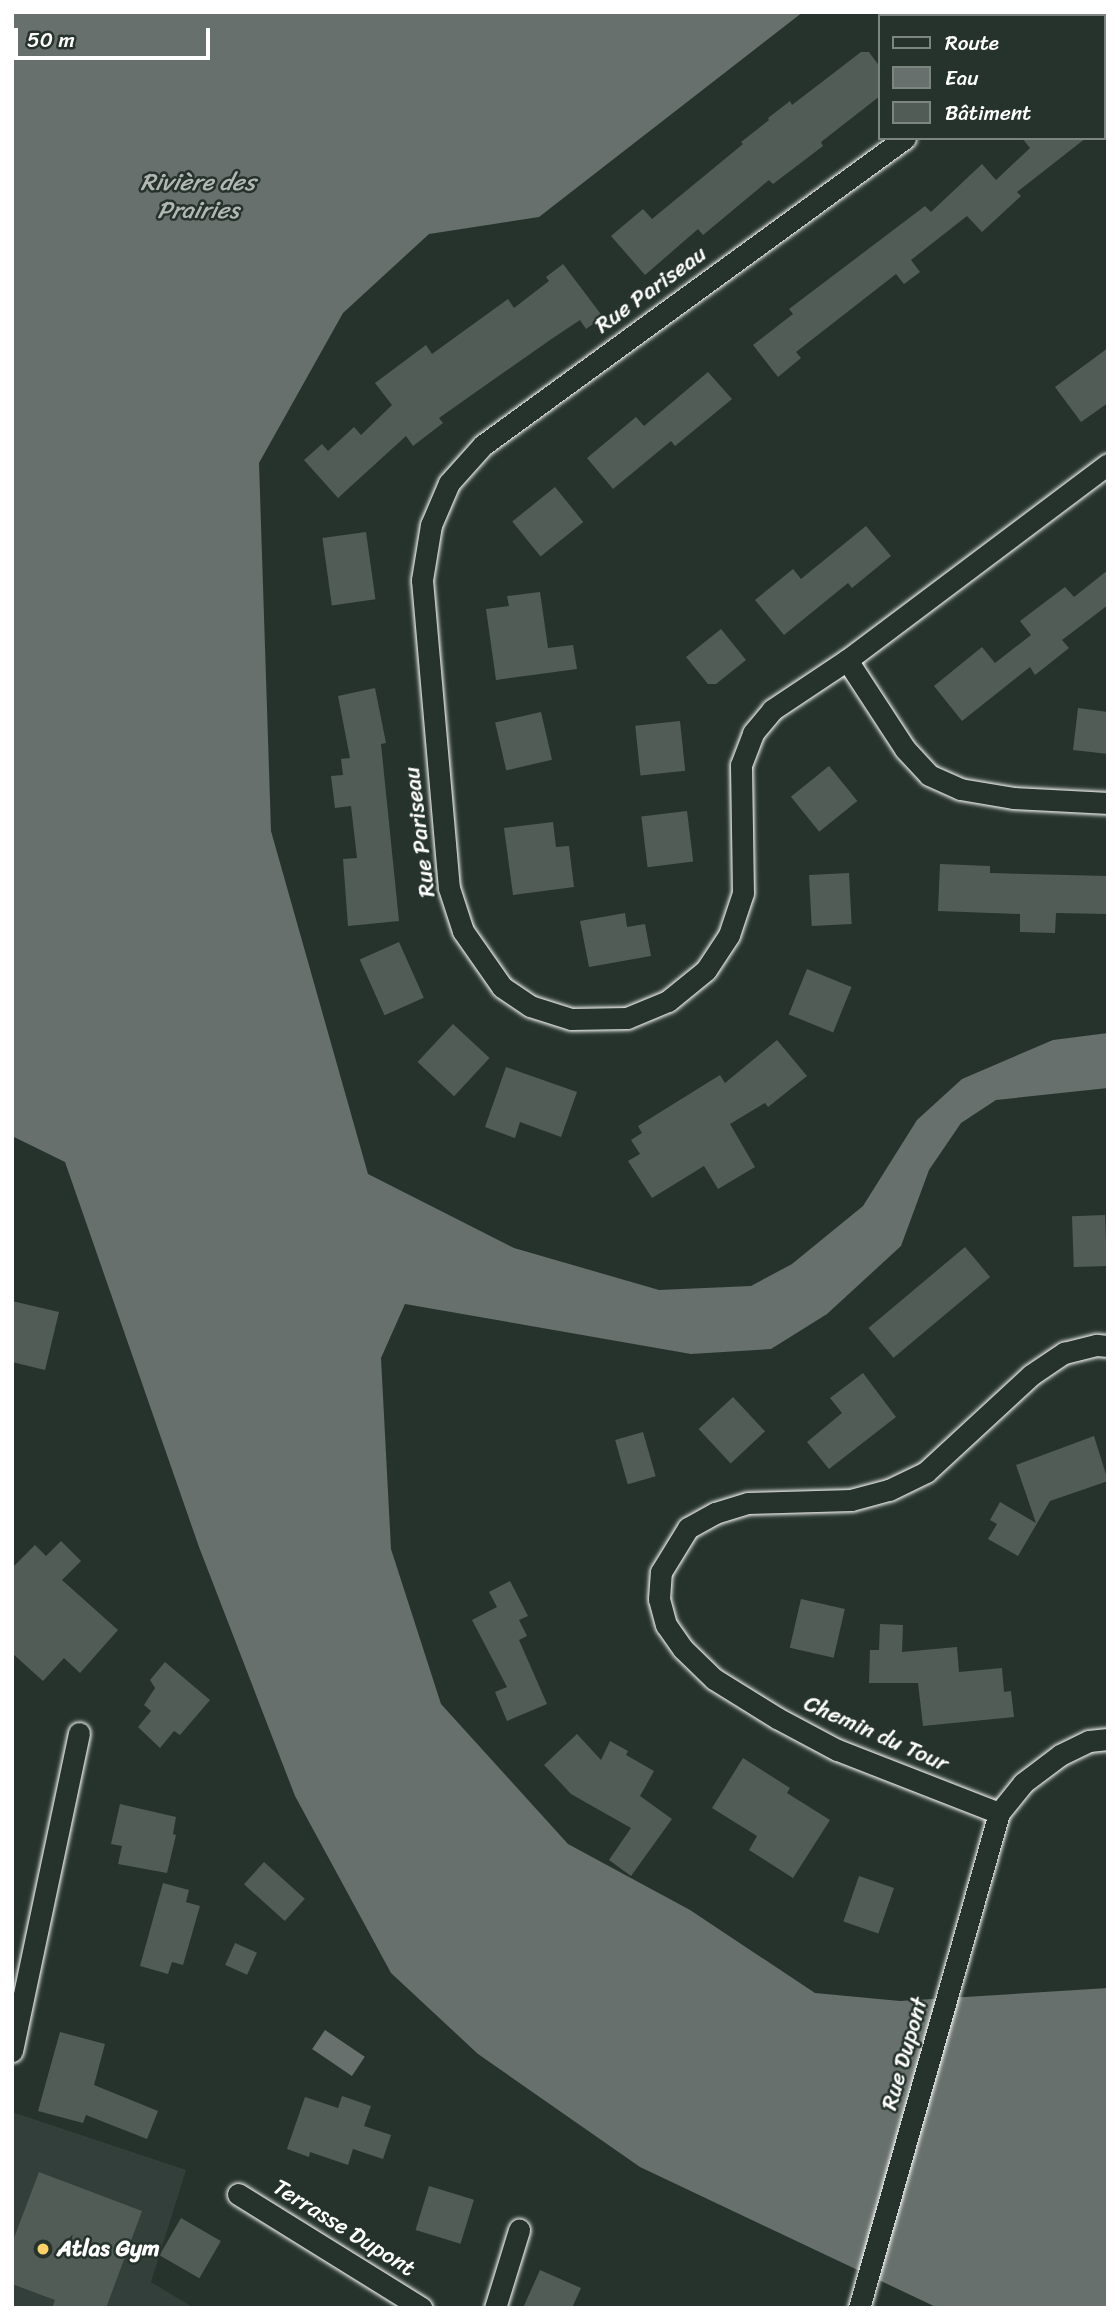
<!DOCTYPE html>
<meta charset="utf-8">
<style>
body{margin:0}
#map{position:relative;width:1120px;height:2320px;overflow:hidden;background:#26332d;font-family:Sriracha,sans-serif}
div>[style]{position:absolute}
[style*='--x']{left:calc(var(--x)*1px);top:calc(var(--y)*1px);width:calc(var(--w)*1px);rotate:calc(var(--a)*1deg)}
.built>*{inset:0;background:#333f3a}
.water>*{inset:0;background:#67706c;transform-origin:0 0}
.building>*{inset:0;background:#515c57;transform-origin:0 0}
.roads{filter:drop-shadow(0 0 2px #fff) drop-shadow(0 0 2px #fff)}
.street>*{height:21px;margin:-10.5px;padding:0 10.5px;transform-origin:10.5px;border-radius:10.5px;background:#26332d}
.dots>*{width:19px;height:19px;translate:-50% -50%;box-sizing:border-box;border:4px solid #26332d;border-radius:50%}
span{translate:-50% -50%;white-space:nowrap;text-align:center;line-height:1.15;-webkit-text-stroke:5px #26332d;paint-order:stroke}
.street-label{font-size:23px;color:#fff}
.poi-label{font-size:23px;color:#fff;font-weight:700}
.left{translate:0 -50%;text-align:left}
.water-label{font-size:24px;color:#b3b8b6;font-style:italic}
.frame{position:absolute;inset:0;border:14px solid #fff;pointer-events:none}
.legend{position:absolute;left:878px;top:14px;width:228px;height:126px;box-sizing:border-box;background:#26332d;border:2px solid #7d8581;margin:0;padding:9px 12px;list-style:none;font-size:21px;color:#fff}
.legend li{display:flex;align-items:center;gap:14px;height:35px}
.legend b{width:35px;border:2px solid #7d8581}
.scale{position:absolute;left:14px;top:28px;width:196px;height:32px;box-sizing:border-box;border:4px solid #fff;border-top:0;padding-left:9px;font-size:21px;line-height:24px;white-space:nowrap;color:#fff;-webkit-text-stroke:5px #26332d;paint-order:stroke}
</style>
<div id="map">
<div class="built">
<i style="clip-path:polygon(12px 2112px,186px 2170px,151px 2282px,194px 2308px,12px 2308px)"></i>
</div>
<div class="water">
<i style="clip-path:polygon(12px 12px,803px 12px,539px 217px,429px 234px,343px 313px,259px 463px,271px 831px,368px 1174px,514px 1248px,659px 1290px,751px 1286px,792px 1264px,863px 1206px,917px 1120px,962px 1079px,1053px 1040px,1108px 1033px,1108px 1088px,996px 1100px,961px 1123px,929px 1170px,901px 1246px,827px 1314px,771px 1349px,691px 1354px,405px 1304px,381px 1358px,391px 1549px,441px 1704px,568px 1844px,690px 1910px,815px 1993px,900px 2001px,1108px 1988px,1108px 2308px,938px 2308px,640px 2167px,478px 2054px,391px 1973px,295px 1796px,199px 1547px,65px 1162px,12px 1136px)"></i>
<i style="left:325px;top:2030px;width:48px;height:23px;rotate:34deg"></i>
</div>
<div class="building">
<i style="clip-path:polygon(861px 52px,869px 52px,880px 67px,880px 96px,821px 142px,823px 146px,773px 184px,769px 180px,703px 235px,698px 229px,645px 275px,611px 236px,643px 209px,652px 219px,743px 144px,741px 142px,769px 120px,768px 118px,790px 101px,792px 105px)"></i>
<i style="clip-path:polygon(1022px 138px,1086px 138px,1017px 192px,1021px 196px,982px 232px,967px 216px,911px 260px,920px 272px,904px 284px,896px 274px,796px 352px,801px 358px,778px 377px,753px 345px,793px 314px,789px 309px,925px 206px,931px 212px,982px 164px,996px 180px,1030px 148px)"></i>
<i style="clip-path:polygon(563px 264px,603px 317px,586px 329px,580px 320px,550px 340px,439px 418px,443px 423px,413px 446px,406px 436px,338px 498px,304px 460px,322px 444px,328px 451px,354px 427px,361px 435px,392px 405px,375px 383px,426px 345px,432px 354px,508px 299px,514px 308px,549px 281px,546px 277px)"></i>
<i style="clip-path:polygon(1108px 348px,1108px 403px,1081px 422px,1055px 387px)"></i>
<i style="clip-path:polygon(708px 372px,732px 399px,675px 446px,671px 441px,613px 489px,587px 458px,636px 417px,644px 426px)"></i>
<i style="left:555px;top:487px;width:45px;height:55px;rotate:51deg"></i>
<i style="clip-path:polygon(866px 526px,891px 556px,852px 588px,848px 583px,784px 635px,755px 600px,793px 569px,801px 579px)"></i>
<i style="left:366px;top:532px;width:68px;height:44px;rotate:82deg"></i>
<i style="clip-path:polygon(1108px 570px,1108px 605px,1062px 640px,1069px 648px,1035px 675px,1030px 667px,962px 721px,934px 686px,982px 647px,995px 663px,1031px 635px,1020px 621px,1065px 587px,1074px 597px)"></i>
<i style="clip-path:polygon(540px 592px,548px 648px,573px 645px,577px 669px,496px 680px,486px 609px,509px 606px,507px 596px)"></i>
<i style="clip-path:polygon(721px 629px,746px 660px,716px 684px,708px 684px,686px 657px)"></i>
<i style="clip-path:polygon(375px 688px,386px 743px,381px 744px,399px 921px,348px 926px,343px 859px,357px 858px,351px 806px,335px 808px,331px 776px,343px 775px,341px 759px,350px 758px,338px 696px)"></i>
<i style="clip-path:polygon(1078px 708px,1108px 712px,1108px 754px,1073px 750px)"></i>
<i style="left:541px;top:712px;width:49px;height:47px;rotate:77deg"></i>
<i style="left:680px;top:721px;width:50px;height:45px;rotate:84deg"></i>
<i style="left:829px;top:766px;width:45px;height:49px;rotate:51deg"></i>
<i style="left:687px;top:811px;width:51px;height:46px;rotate:83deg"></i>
<i style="clip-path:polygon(553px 822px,556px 847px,569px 846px,574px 887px,513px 895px,504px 828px)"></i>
<i style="clip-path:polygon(940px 864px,990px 866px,990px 873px,1108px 876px,1108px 914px,1056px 913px,1055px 933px,1020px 932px,1020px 914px,938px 911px)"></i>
<i style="left:849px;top:873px;width:51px;height:40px;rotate:87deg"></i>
<i style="clip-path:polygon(625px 913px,627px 927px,645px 924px,651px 956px,589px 967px,580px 921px)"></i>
<i style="left:399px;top:942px;width:61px;height:43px;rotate:66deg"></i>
<i style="left:807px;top:969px;width:48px;height:49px;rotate:22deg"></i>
<i style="left:453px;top:1024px;width:50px;height:52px;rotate:43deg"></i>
<i style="clip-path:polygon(777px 1040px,807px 1076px,768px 1107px,765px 1103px,730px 1124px,755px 1167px,718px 1189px,704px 1166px,652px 1198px,628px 1161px,640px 1154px,631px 1140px,642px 1133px,638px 1126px,720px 1075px,725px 1083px)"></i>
<i style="clip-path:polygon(506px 1067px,577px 1092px,561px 1137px,520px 1122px,515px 1138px,485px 1127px)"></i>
<i style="left:1105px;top:1215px;width:51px;height:33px;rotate:88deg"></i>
<i style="left:965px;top:1247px;width:39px;height:126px;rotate:50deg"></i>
<i style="clip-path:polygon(12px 1301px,59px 1312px,45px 1370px,12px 1362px)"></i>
<i style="clip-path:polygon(863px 1373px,896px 1417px,829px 1469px,807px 1442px,842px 1413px,830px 1398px)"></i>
<i style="left:733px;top:1397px;width:47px;height:47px;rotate:47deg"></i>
<i style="left:643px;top:1432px;width:46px;height:29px;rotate:74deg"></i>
<i style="clip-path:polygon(1094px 1436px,1108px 1481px,1050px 1501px,1018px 1556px,988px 1539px,997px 1524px,990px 1520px,1000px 1502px,1036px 1523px,1016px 1465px)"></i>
<i style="clip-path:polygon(61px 1541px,81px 1561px,62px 1580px,118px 1630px,80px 1673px,64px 1658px,43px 1681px,12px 1653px,12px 1568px,35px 1545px,46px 1556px)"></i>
<i style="clip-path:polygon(510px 1581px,528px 1616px,519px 1620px,527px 1636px,519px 1640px,547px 1704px,507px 1721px,495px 1692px,507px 1687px,472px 1620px,497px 1607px,489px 1592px)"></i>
<i style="left:801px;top:1599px;width:45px;height:50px;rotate:13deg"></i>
<i style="clip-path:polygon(880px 1624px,903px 1625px,902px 1652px,957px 1647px,959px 1672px,1002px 1668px,1004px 1692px,1011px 1691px,1014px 1717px,923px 1726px,918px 1683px,869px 1683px,870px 1650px,879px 1650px)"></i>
<i style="clip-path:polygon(165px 1662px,210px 1700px,180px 1735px,174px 1731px,160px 1748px,138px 1727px,151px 1711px,144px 1705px,155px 1688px,150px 1680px)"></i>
<i style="clip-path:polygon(577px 1734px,601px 1760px,610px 1741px,628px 1751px,626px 1755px,654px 1771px,640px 1796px,672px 1819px,631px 1876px,609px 1860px,631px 1828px,571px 1794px,544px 1765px)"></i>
<i style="clip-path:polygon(743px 1758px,790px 1788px,787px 1793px,830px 1820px,793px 1878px,749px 1850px,757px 1836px,712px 1808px)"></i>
<i style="clip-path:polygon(120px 1804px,176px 1817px,173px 1834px,176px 1835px,167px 1873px,118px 1864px,122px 1846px,111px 1844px)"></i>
<i style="left:264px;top:1862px;width:55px;height:30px;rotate:42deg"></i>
<i style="left:859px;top:1876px;width:37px;height:48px;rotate:19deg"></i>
<i style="clip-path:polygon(163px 1883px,189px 1890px,186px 1902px,200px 1906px,183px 1965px,172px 1962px,168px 1974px,140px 1966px)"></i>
<i style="left:235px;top:1943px;width:24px;height:24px;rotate:24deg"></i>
<i style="clip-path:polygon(60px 2032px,105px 2044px,94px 2085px,158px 2111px,147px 2139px,86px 2115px,83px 2123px,38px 2111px)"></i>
<i style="clip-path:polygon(342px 2096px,371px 2106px,364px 2126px,391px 2135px,383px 2159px,353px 2149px,348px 2165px,310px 2152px,309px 2157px,287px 2149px,305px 2097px,338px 2108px)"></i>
<i style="clip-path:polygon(39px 2172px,142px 2211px,106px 2308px,52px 2308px,55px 2300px,12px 2284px,12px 2243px)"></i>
<i style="left:429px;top:2186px;width:47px;height:46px;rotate:17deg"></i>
<i style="left:181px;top:2218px;width:46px;height:43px;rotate:30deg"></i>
<i style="clip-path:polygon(540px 2270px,581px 2288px,572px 2308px,523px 2308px)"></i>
</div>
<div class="roads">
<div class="street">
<i style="--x:1104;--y:28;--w:4;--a:0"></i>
<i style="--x:905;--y:138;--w:522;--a:143.96"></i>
<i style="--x:483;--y:445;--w:51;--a:131.8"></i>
<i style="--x:449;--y:483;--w:46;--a:113.2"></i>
<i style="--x:431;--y:525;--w:56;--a:99.3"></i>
<i style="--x:422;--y:580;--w:309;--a:85"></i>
<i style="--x:449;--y:888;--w:45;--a:72"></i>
<i style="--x:463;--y:931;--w:68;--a:55.1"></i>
<i style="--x:502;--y:987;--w:34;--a:34"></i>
<i style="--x:530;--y:1006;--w:43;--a:17.6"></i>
<i style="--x:571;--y:1019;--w:56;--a:-1"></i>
<i style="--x:627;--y:1018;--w:44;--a:-22.5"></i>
<i style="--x:668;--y:1001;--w:49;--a:-39.2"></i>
<i style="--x:706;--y:970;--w:42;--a:-56.7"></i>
<i style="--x:729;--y:935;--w:44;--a:-71.6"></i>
<i style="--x:743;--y:893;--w:128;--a:-90.9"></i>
<i style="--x:741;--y:765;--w:34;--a:-69"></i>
<i style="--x:753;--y:733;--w:30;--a:-50"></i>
<i style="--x:772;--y:710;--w:90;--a:-33.7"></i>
<i style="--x:847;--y:660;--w:326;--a:-36.9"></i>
<i style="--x:847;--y:660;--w:106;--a:56.9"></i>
<i style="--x:905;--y:749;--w:35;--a:47"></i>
<i style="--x:929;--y:775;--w:34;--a:24"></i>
<i style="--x:960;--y:789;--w:55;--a:9.5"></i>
<i style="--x:1014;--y:798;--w:94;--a:3"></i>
<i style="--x:999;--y:1813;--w:174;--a:-158.7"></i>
<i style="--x:837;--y:1750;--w:68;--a:-151.9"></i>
<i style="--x:777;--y:1718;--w:74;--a:-148.2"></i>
<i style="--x:714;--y:1679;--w:43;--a:-135.9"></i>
<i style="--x:683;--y:1649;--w:29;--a:-125"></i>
<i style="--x:666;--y:1625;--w:27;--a:-105"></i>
<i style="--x:659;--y:1599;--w:27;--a:-86"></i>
<i style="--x:661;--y:1572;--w:52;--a:-58.5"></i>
<i style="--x:688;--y:1528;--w:31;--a:-29"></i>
<i style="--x:715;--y:1513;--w:34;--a:-17"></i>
<i style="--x:748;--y:1503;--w:103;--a:-1.7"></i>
<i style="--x:851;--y:1500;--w:39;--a:-15"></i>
<i style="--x:889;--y:1490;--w:41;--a:-25.9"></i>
<i style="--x:926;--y:1472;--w:143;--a:-42.7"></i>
<i style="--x:1031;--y:1375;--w:40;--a:-34"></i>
<i style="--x:1064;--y:1353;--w:34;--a:-14"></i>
<i style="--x:1097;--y:1345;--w:11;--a:5"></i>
<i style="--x:12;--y:2051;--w:325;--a:-78.1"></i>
<i style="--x:238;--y:2194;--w:216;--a:31.8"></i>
<i style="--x:495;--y:2308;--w:82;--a:-72.9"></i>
<i style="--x:859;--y:2308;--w:514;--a:-74.21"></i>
<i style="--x:999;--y:1813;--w:38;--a:-51"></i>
<i style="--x:1023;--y:1783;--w:46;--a:-37.1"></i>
<i style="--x:1060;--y:1755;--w:32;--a:-26"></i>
<i style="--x:1089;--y:1741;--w:19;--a:-6"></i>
</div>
</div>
<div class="dots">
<i style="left:43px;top:2249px;background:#ffd166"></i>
</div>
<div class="street-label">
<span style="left:651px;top:290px;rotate:-36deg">Rue Pariseau</span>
<span style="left:420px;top:832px;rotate:-97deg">Rue Pariseau</span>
<span style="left:876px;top:1734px;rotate:24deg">Chemin du Tour</span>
<span style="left:905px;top:2054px;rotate:-74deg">Rue Dupont</span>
<span style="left:344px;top:2228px;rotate:32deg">Terrasse Dupont</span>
</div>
<div class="poi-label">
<span class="left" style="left:57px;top:2249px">Atlas Gym</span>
</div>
<div class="water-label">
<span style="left:198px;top:197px">Rivière des<br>Prairies</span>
</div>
<div class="frame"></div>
<ul class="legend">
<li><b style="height:9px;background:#26332d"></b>Route</li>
<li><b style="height:19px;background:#67706c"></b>Eau</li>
<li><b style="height:19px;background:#515c57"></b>Bâtiment</li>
</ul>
<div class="scale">50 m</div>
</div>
